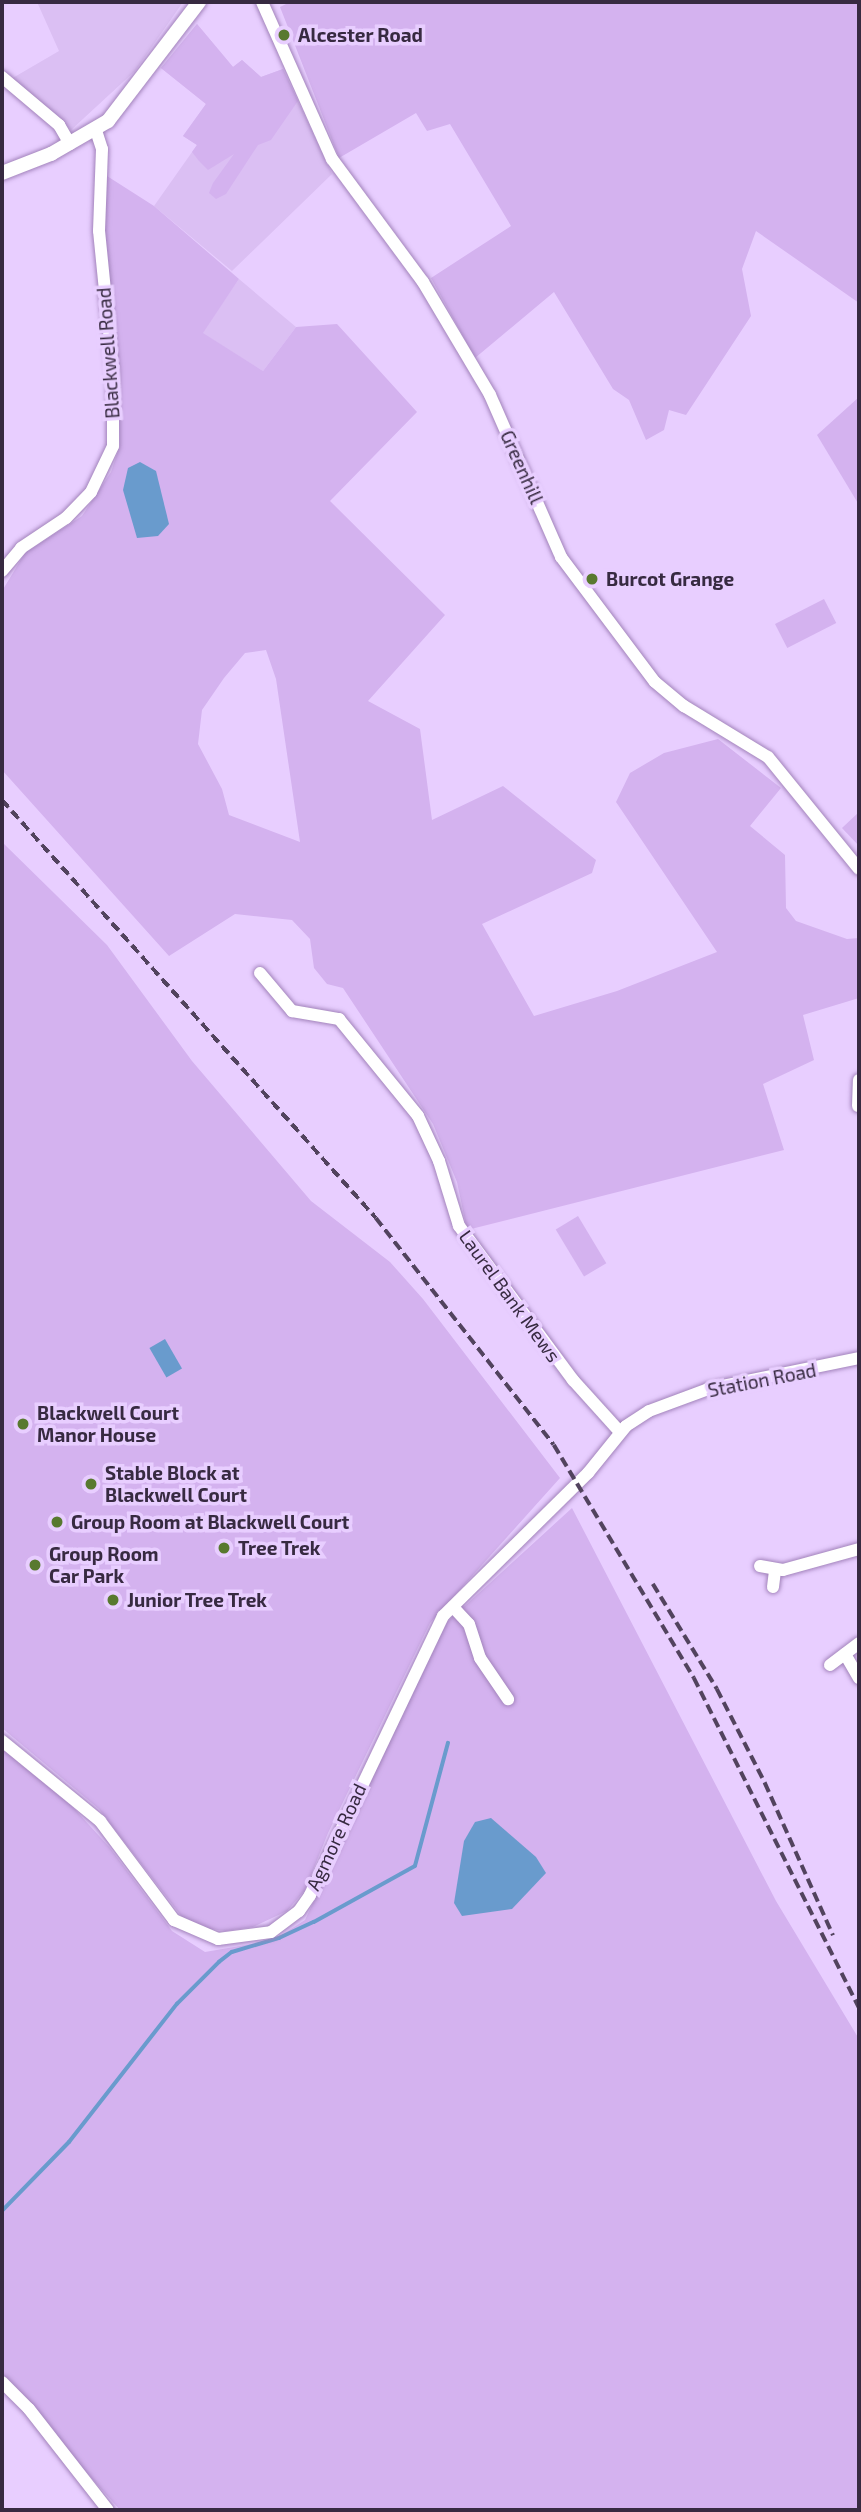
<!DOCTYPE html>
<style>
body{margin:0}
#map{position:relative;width:861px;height:2512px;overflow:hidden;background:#e8ceff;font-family:"Exo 2",sans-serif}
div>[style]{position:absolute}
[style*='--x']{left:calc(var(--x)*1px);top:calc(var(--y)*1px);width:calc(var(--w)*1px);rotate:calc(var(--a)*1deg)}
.built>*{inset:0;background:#dbbff3}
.green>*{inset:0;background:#d4b2ef;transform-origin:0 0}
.water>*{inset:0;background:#699bcd;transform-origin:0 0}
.stream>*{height:3.5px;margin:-1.75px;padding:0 1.75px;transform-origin:1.75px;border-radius:1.75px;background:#699bcd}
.roads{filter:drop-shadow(0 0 2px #a283bb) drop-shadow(0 0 2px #a283bb)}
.minor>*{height:12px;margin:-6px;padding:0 6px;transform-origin:6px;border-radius:6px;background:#fff}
.major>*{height:14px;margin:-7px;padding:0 7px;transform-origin:7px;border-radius:7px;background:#fff}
.rail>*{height:3.5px;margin-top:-1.75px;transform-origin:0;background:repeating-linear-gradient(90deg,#52435e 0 10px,transparent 0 15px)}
.dots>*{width:19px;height:19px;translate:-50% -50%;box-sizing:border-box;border:4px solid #e8ceff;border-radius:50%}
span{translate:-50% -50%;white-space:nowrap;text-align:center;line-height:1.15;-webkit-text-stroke:7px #e8ceff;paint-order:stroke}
.poi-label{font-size:19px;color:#372a41;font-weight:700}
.left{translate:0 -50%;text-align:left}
.street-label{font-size:19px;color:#372a41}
.frame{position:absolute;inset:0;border:4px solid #372a41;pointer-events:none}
</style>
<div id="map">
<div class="built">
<i style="clip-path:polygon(37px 2px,183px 2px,135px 71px,71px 130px,11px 79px,59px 51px)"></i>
<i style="clip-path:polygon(197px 24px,233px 67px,242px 60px,261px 77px,283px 69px,332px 174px,232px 271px,154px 206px,197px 145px,183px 136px,206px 104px,161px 68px)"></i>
<i style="clip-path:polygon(239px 279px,296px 327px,263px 371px,202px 333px)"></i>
</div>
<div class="green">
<i style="clip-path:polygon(290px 2px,859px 2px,859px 303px,756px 231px,742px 269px,751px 316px,686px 415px,669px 410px,664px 430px,646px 440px,629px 400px,613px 389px,554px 292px,475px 358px,431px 278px,511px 226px,450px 124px,427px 131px,416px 113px,339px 158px,280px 7px)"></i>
<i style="clip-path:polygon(197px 24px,233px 67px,242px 60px,261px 77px,283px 69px,298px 101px,271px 140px,258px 145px,226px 194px,216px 199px,209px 193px,213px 183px,234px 154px,208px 170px,199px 161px,192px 152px,197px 145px,183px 136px,206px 104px,161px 68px)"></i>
<i style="clip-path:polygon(evenodd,107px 176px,154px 206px,239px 279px,203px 333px,263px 371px,296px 327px,337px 324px,417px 412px,330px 501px,445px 615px,368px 701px,420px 729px,432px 820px,503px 786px,596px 860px,592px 873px,482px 924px,534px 1016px,617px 991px,717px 952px,616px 802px,630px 773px,664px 753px,718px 739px,781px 788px,750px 826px,785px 855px,786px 908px,796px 921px,847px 939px,859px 938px,859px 998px,803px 1015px,814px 1060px,763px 1084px,784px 1150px,467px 1230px,457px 1182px,433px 1124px,343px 988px,327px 984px,314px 968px,310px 939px,292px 920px,235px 914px,169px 956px,2px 770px,2px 591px,25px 553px,82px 516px,111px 472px,120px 445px,117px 362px,103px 231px,107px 176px,266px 650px,276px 679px,300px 842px,229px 815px,222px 789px,198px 744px,202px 710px,224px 678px,245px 653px,266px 650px)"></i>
<i style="clip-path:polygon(859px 397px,859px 505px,817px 435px)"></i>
<i style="left:824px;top:599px;width:27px;height:55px;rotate:63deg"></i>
<i style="clip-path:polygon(859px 812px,859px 846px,842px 828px)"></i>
<i style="clip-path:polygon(2px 842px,107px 945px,192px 1061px,311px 1201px,390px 1262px,423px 1299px,560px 1478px,430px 1623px,328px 1833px,305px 1890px,287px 1911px,253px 1927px,226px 1931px,202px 1928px,182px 1917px,99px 1809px,2px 1728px)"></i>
<i style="left:578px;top:1216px;width:55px;height:26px;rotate:59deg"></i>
<i style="clip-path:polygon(572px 1508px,776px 1901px,859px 2039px,859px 2510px,120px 2510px,2px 2378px,2px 1748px,70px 1804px,110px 1848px,172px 1931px,205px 1952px,274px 1940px,305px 1920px,444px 1625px)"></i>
</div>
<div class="water">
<i style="clip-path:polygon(140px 462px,156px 471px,169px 524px,158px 536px,137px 538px,123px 490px,128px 468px)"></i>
<i style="left:165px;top:1339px;width:34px;height:18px;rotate:60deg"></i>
<i style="clip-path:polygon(491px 1818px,536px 1857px,546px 1873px,512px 1909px,462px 1916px,454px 1903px,464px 1841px,475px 1822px)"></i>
</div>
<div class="stream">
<i style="--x:2;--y:2211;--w:96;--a:-45.8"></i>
<i style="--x:69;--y:2142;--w:175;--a:-52"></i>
<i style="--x:177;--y:2004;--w:59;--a:-45"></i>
<i style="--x:219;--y:1962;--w:16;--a:-38"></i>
<i style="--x:232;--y:1952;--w:49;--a:-16.6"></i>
<i style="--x:279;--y:1938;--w:38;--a:-25"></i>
<i style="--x:314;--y:1922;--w:115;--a:-29"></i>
<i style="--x:415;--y:1866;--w:127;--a:-75"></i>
</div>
<div class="roads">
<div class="minor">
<i style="--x:262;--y:2;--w:172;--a:66"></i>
<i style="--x:332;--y:159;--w:153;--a:53.5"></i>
<i style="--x:423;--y:282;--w:131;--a:59.3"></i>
<i style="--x:490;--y:395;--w:177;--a:66.3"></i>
<i style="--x:561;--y:557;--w:156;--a:53.1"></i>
<i style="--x:655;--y:682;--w:38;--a:40"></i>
<i style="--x:684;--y:706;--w:98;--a:31.3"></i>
<i style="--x:768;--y:757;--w:144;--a:50.9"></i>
<i style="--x:2;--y:77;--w:75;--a:40.1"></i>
<i style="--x:59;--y:125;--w:22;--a:60"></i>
<i style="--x:2;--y:571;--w:30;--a:-50"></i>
<i style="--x:21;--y:548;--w:54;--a:-33.7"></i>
<i style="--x:66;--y:518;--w:36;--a:-46"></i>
<i style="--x:91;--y:492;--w:51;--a:-64.4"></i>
<i style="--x:113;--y:446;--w:75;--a:-90"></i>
<i style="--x:113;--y:371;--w:141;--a:-95.7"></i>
<i style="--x:99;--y:231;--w:82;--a:-87.9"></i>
<i style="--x:102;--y:149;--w:19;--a:-108"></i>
<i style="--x:260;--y:973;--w:50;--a:49.9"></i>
<i style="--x:292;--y:1011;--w:48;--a:9.7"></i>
<i style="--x:339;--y:1019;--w:125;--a:50.8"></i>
<i style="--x:418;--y:1116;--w:50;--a:65"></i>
<i style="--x:439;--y:1161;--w:68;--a:72.9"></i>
<i style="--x:459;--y:1226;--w:192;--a:53.5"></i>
<i style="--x:573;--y:1380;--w:70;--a:47.9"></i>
<i style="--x:858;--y:1106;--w:26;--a:-88"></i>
<i style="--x:760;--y:1566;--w:23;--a:10"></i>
<i style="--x:783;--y:1570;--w:79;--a:-15.4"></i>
<i style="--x:773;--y:1587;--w:17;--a:-83"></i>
<i style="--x:453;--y:1607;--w:23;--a:47"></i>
<i style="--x:469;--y:1624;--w:36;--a:72"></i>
<i style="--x:480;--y:1658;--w:50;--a:55.7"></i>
<i style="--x:845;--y:1654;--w:28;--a:60"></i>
<i style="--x:830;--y:1665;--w:36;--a:-37"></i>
<i style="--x:2;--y:1741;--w:127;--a:39.2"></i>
<i style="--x:100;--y:1821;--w:124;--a:53.2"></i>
<i style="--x:174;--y:1920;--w:48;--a:23.4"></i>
<i style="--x:218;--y:1939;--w:53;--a:-7.5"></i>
<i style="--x:271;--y:1932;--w:35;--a:-37"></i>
<i style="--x:299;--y:1911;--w:19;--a:-55"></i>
<i style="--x:310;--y:1895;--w:309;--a:-64.5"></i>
<i style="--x:443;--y:1616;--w:204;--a:-44.6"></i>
<i style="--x:588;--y:1473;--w:60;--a:-51"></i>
<i style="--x:626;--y:1426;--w:27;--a:-33"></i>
<i style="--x:649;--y:1411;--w:63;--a:-20.4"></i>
<i style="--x:708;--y:1389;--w:154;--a:-11.6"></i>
<i style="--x:2;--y:2382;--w:38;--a:45"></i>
<i style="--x:29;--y:2409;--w:128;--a:52"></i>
</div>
<div class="major">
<i style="--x:2;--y:173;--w:53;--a:-21.2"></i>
<i style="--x:51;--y:154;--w:66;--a:-30.1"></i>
<i style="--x:108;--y:121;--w:150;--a:-52.6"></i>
</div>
</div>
<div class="rail">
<i style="--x:2;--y:800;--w:561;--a:48.18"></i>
<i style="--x:376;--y:1218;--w:288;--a:51.9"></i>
<i style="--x:554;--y:1445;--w:272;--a:59"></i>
<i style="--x:694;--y:1678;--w:369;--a:63.4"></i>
<i style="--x:653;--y:1584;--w:123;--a:58.6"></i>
<i style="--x:717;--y:1689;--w:106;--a:62.9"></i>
<i style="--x:765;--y:1783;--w:167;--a:65.9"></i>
</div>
<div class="dots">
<i style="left:284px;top:35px;background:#58792f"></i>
<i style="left:592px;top:579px;background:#58792f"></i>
<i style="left:23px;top:1424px;background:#58792f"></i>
<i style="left:91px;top:1484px;background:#58792f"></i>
<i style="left:57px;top:1522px;background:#58792f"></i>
<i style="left:224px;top:1548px;background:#58792f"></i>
<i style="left:35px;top:1565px;background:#58792f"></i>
<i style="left:113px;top:1600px;background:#58792f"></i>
</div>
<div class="poi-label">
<span class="left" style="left:298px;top:35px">Alcester Road</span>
<span class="left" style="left:606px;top:579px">Burcot Grange</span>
<span class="left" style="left:37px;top:1424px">Blackwell Court<br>Manor House</span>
<span class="left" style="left:105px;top:1484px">Stable Block at<br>Blackwell Court</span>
<span class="left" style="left:71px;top:1522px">Group Room at Blackwell Court</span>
<span class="left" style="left:238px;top:1548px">Tree Trek</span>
<span class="left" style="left:49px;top:1565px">Group Room<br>Car Park</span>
<span class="left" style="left:127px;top:1600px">Junior Tree Trek</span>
</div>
<div class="street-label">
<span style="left:108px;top:353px;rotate:-94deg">Blackwell Road</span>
<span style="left:522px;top:467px;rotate:66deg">Greenhill</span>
<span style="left:510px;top:1296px;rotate:54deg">Laurel Bank Mews</span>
<span style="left:762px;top:1380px;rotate:-11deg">Station Road</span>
<span style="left:336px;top:1837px;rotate:-65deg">Agmore Road</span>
</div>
<div class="frame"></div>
</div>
